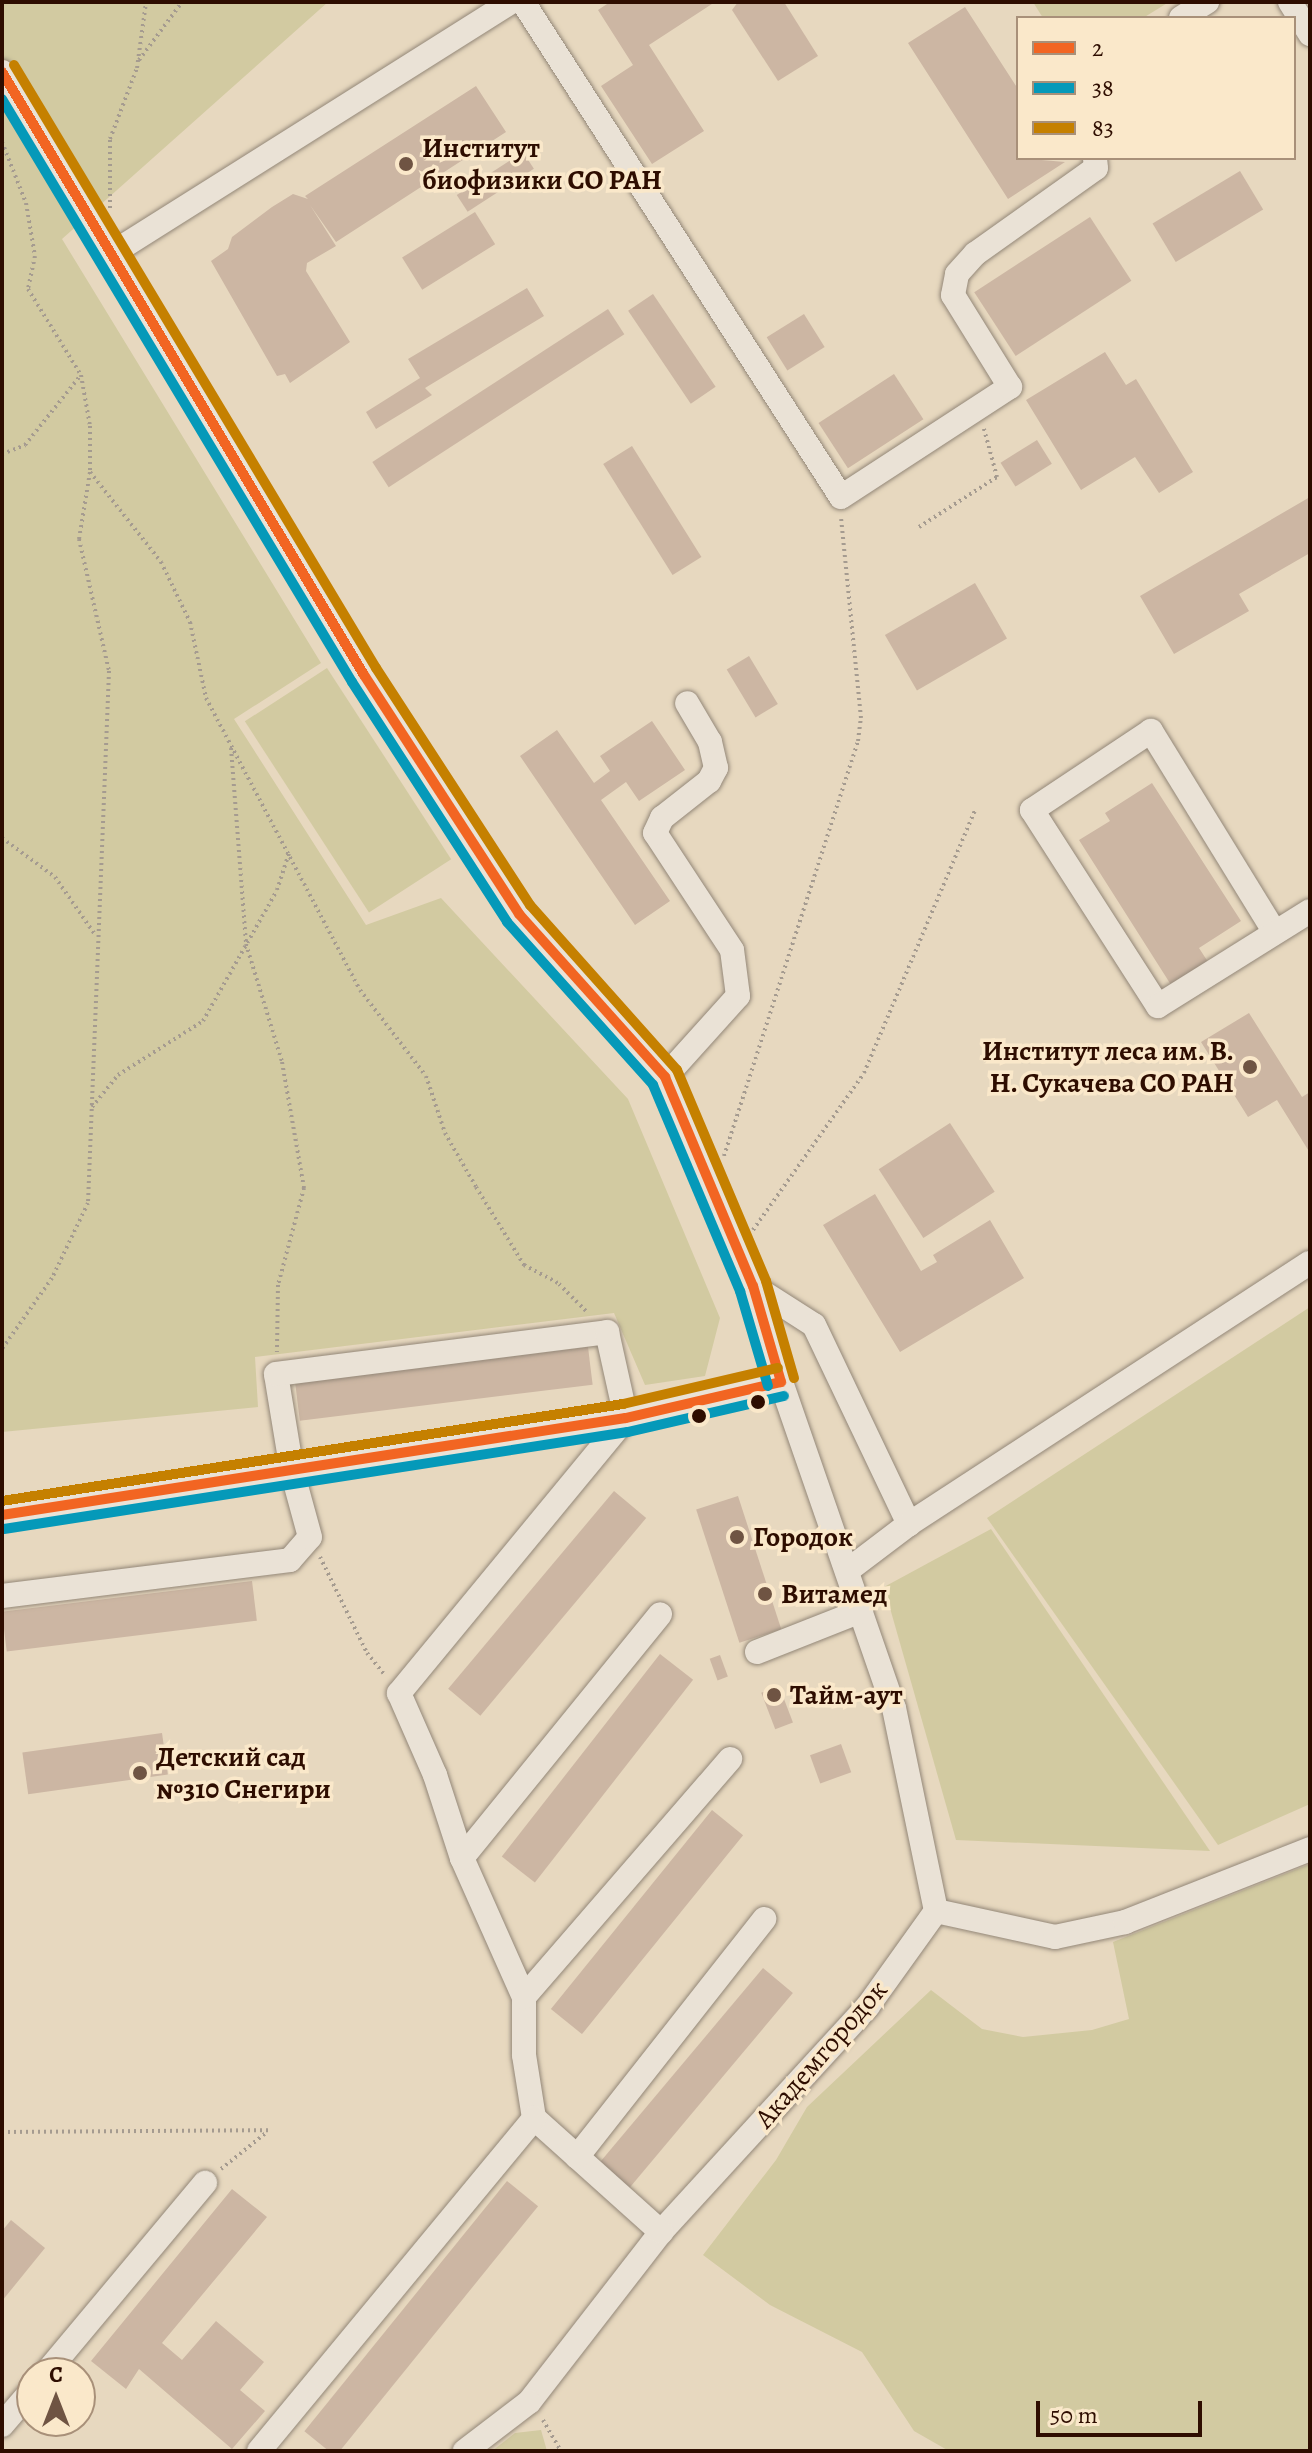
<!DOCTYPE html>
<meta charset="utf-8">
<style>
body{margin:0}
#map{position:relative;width:1312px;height:2453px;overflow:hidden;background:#e7d8bf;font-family:Alegreya,serif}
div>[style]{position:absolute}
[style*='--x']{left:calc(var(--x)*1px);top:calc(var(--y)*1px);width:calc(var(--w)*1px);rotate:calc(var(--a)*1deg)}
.green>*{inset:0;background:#d2caa1;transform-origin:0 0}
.building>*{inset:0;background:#ccb6a3;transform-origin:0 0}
.path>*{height:4px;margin-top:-2px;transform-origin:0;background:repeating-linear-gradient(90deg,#a59b90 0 2px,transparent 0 6px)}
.roads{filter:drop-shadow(0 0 2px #938778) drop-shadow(0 0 2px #938778)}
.minor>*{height:24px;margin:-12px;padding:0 12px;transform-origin:12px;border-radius:12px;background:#eae2d6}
.bus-1>*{height:10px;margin:-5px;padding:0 5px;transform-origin:5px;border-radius:5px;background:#f26522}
.bus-2>*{height:10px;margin:-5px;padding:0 5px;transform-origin:5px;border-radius:5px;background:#0599b9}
.bus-3>*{height:10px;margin:-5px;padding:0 5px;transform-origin:5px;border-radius:5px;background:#c58000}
.dots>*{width:22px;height:22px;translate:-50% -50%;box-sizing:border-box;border:4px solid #fae8ca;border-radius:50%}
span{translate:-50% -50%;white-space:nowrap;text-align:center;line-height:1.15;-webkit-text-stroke:7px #fae8ca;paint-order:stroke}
.poi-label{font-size:28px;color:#2e0d00;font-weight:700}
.left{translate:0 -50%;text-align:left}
.right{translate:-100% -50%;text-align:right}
.street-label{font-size:28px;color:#2e0d00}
.frame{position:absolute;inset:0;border:4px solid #2e0d00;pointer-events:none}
.legend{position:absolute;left:1016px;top:16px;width:280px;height:144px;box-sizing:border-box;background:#fae8ca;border:2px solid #a89079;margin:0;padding:10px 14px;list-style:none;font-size:24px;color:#2e0d00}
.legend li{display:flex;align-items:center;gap:16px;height:40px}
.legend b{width:40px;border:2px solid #a89079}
.north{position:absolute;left:16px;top:2357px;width:80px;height:80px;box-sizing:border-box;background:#fae8ca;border:2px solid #a89079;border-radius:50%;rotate:0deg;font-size:22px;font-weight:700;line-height:32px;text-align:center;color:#2e0d00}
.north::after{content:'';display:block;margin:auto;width:28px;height:36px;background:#6f5443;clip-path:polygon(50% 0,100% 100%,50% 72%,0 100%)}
.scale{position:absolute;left:1036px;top:2401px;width:166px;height:36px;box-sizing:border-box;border:4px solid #2e0d00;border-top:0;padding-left:10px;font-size:24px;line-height:28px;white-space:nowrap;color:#2e0d00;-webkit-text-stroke:6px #fae8ca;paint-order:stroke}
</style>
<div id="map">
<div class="green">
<i style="clip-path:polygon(2px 2px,328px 2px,62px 239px,321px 663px,234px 719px,366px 925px,441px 898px,628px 1099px,720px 1318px,705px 1376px,645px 1385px,614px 1313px,255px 1357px,258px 1407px,2px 1432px)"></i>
<i style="clip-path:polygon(1033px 2px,1169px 2px,1143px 18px,1043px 18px)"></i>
<i style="left:327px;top:668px;width:228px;height:98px;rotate:57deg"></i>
<i style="clip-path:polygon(1310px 1307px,1310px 1804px,1218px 1845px,987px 1518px)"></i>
<i style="clip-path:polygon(991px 1529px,1210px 1851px,956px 1840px,884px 1587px)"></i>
<i style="clip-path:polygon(1310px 1864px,1310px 2451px,949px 2451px,914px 2431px,862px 2352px,770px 2305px,703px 2255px,776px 2160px,807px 2107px,931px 1990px,982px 2029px,1023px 2037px,1092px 2030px,1129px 2019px,1113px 1942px)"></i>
<i style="clip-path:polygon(541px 2430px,547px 2451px,492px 2451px,515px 2433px)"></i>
</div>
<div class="building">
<i style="clip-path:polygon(610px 2px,715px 2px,649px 45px,704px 131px,652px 164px,601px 86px,633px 65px,598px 10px)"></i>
<i style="clip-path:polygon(738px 2px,784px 2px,818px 56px,778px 81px,732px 10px)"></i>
<i style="clip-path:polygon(965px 7px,1018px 89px,1018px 158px,1065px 162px,1008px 199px,908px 43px)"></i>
<i style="clip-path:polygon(476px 86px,506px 132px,336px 242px,310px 205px,336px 246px,307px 263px,306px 271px,350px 342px,290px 383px,285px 374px,277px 376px,211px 261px,228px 249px,232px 237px,272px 207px,293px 194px,308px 199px,305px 196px)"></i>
<i style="left:523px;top:152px;width:20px;height:79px;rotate:57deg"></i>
<i style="left:1240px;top:171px;width:45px;height:102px;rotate:59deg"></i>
<i style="left:475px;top:212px;width:38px;height:86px;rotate:58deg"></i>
<i style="left:1090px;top:217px;width:76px;height:138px;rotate:57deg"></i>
<i style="clip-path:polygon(527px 288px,544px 316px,425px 388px,432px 395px,376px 429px,366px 412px,420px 378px,408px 359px)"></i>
<i style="left:653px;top:294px;width:112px;height:30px;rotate:56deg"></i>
<i style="left:608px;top:309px;width:30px;height:281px;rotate:57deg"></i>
<i style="left:804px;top:314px;width:39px;height:44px;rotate:58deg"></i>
<i style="clip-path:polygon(1105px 352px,1126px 385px,1136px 379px,1193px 472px,1159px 493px,1135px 457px,1081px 490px,1026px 400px)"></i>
<i style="left:894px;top:374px;width:54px;height:90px;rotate:57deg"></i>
<i style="left:1037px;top:440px;width:28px;height:43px;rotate:58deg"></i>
<i style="left:632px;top:446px;width:131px;height:34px;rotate:58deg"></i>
<i style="clip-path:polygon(1310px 497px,1310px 553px,1239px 594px,1249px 611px,1174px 654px,1140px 596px)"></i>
<i style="left:975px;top:583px;width:64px;height:104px;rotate:60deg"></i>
<i style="left:749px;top:656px;width:56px;height:26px;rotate:59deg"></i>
<i style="clip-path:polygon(652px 721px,685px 770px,639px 801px,626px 782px,601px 800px,670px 901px,635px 925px,520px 756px,557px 730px,594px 783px,610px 771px,600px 756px)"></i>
<i style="clip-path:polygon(1152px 783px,1241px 921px,1199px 948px,1210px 965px,1173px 988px,1079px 840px,1110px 821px,1105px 813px)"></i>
<i style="clip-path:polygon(1249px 1013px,1302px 1097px,1310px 1092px,1310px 1153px,1277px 1100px,1248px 1117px,1201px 1042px)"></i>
<i style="left:950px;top:1123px;width:82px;height:85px;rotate:57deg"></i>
<i style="clip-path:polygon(875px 1194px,921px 1271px,937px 1262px,933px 1255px,990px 1220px,1024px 1278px,900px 1352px,823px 1225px)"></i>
<i style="left:588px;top:1347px;width:38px;height:295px;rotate:83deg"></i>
<i style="left:614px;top:1491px;width:42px;height:258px;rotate:40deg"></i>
<i style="left:738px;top:1496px;width:140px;height:44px;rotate:72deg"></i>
<i style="left:252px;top:1581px;width:40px;height:252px;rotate:83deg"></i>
<i style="left:660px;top:1654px;width:42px;height:257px;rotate:38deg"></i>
<i style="left:720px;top:1655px;width:23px;height:11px;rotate:70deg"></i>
<i style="left:779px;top:1686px;width:39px;height:19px;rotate:69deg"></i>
<i style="left:162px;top:1733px;width:42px;height:141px;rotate:82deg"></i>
<i style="left:841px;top:1744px;width:30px;height:33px;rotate:70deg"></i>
<i style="left:712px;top:1810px;width:40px;height:256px;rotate:39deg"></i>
<i style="left:763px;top:1968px;width:39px;height:256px;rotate:40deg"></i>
<i style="left:507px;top:2181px;width:40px;height:322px;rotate:39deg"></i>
<i style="clip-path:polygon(232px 2189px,267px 2217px,162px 2343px,182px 2360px,216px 2321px,264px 2362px,240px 2390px,265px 2411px,232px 2449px,139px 2369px,126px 2389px,91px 2361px)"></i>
<i style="clip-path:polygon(11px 2220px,45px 2248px,2px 2301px,2px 2231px)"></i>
</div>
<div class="path">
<i style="--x:139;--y:60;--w:72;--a:-53.4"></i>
<i style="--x:2;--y:142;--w:66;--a:68.5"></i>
<i style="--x:26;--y:203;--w:54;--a:80.4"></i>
<i style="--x:35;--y:256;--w:34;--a:102"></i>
<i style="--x:28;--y:289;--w:101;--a:58.4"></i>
<i style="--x:81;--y:375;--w:52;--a:80"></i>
<i style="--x:90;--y:426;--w:46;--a:90"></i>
<i style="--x:90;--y:472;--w:68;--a:99.3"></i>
<i style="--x:79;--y:539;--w:135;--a:77.2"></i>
<i style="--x:109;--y:671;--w:532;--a:92.26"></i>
<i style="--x:88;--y:1203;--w:83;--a:115.6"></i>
<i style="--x:52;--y:1278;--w:87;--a:125.2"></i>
<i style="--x:110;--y:208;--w:69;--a:-90"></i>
<i style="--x:110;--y:139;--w:76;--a:-69.2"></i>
<i style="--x:137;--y:68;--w:67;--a:-82.2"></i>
<i style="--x:2;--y:454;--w:25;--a:-21"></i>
<i style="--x:25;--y:445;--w:88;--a:-51.4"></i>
<i style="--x:90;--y:472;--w:115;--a:51.7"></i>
<i style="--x:161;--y:562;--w:67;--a:64.2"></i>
<i style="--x:190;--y:622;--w:78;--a:78.1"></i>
<i style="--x:206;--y:698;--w:330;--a:62.2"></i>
<i style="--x:360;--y:990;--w:108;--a:52.5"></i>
<i style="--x:426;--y:1076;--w:60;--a:71.6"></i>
<i style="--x:445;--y:1133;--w:62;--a:60.1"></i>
<i style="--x:476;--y:1187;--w:92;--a:58.4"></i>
<i style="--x:524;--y:1265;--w:40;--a:28"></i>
<i style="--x:559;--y:1284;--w:38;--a:45"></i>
<i style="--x:919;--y:527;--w:93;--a:-32.7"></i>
<i style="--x:997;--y:477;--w:50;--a:-105.2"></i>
<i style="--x:231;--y:748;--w:197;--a:85.6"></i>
<i style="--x:246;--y:944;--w:123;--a:73"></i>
<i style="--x:282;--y:1062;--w:128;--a:80.1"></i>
<i style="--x:304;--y:1188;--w:100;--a:105"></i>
<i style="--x:278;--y:1285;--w:67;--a:90.9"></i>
<i style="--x:2;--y:838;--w:66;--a:36.3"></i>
<i style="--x:55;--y:877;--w:72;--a:55.2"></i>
<i style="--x:92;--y:1107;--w:41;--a:-50.9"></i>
<i style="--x:118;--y:1075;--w:101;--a:-32.4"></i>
<i style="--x:203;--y:1021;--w:150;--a:-60.5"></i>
<i style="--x:277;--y:890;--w:39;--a:-72"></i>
<i style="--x:724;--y:1156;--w:436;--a:-72.1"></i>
<i style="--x:858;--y:741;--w:23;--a:-83"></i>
<i style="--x:861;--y:718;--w:200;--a:-95.7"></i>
<i style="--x:753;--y:1230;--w:192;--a:-54.7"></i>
<i style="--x:864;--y:1073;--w:285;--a:-67.1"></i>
<i style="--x:320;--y:1557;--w:107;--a:63.9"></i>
<i style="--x:367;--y:1653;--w:28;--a:51"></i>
<i style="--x:2;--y:2132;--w:267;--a:-0.4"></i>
<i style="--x:221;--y:2169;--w:59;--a:-38.8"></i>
<i style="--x:543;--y:2420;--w:36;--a:60"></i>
</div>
<div class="roads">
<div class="minor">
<i style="--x:523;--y:2;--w:588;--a:57.28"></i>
<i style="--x:841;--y:497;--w:202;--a:-33.1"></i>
<i style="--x:1010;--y:387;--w:108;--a:-121.8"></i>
<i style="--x:953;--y:295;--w:21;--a:-79"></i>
<i style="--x:957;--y:274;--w:27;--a:-48"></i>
<i style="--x:975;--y:254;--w:148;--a:-35.4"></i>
<i style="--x:1096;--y:168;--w:10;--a:-96"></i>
<i style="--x:1290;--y:2;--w:38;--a:58"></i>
<i style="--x:1181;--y:18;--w:31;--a:-32"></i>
<i style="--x:2;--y:72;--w:703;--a:59.02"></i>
<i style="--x:364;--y:675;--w:285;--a:57"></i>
<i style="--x:519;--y:914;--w:219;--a:48.1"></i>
<i style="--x:665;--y:1077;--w:227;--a:67.2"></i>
<i style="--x:753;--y:1286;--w:100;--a:73.7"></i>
<i style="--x:781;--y:1382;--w:345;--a:70.9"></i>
<i style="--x:894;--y:1708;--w:207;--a:78.3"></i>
<i style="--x:936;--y:1911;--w:117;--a:125.6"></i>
<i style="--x:868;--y:2006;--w:306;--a:132.5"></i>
<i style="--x:661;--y:2232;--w:215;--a:127.8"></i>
<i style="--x:529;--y:2402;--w:81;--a:142.6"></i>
<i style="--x:111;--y:254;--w:473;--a:-32.2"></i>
<i style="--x:1274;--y:931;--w:235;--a:-121.6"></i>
<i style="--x:1151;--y:731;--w:143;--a:146.4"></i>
<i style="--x:1032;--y:810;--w:233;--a:57.3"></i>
<i style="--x:1158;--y:1006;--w:179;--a:-32"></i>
<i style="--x:665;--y:1077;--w:109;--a:-48"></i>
<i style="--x:738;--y:996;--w:46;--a:-97.4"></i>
<i style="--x:732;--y:950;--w:140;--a:-123.3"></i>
<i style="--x:655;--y:833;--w:17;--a:-65"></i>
<i style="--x:662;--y:818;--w:60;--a:-38.2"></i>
<i style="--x:709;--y:781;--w:15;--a:-62"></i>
<i style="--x:716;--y:768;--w:27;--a:-103"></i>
<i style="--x:710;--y:742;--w:45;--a:-120.5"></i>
<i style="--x:753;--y:1286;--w:72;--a:32.6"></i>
<i style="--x:814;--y:1325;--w:221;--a:64.5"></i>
<i style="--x:2;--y:1515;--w:631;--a:-8.84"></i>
<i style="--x:626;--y:1418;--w:159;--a:-13.1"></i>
<i style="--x:847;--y:1571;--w:78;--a:-37.2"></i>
<i style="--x:909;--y:1524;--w:478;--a:-33.1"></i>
<i style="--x:2;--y:1596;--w:290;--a:-7.1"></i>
<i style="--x:290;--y:1560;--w:30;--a:-49"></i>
<i style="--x:310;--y:1537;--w:68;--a:-105.3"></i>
<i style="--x:292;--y:1471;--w:98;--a:-99.4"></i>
<i style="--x:276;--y:1374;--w:334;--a:-7.2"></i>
<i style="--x:607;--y:1332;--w:88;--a:77.5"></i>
<i style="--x:626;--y:1418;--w:357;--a:129.5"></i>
<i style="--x:399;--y:1693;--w:90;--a:66.3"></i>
<i style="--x:435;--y:1775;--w:87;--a:72"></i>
<i style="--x:462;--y:1858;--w:152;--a:66"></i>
<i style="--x:524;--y:1997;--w:58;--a:90"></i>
<i style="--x:524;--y:2055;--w:64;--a:81"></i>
<i style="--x:534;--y:2118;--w:171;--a:41.9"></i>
<i style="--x:757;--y:1652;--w:112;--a:-21.5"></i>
<i style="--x:462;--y:1858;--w:314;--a:-50.9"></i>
<i style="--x:936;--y:1911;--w:122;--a:12.3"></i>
<i style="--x:1055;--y:1937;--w:72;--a:-12.1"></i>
<i style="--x:1125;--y:1922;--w:199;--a:-21.5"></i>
<i style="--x:524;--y:1997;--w:315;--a:-49.1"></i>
<i style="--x:577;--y:2157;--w:303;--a:-51.8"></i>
<i style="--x:46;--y:2373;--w:248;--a:-50.1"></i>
<i style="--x:2;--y:2425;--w:46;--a:-49.4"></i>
<i style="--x:259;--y:2451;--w:432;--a:-50.4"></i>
</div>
</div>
<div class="bus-1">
<i style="--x:2;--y:72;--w:703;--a:59.02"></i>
<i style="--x:364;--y:675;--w:285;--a:57"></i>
<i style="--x:519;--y:914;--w:219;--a:48.1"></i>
<i style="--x:665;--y:1077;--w:227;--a:67.2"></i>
<i style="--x:753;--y:1286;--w:100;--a:73.7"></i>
<i style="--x:2;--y:1515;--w:631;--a:-8.84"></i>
<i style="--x:626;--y:1418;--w:159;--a:-13.1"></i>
</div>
<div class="bus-2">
<i style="--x:2;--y:99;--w:680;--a:59.02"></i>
<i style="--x:352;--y:682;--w:286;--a:57.1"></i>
<i style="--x:507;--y:922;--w:219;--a:48.1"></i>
<i style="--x:653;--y:1085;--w:224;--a:67.1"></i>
<i style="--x:740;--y:1291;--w:99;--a:73.6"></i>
<i style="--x:4;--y:1529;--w:631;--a:-8.84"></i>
<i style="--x:628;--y:1432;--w:160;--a:-13"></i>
</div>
<div class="bus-3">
<i style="--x:14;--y:65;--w:703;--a:59.02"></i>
<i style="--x:376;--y:668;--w:283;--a:57"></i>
<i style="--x:530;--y:905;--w:221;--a:48.3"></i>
<i style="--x:677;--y:1070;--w:229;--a:67.1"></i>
<i style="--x:766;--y:1281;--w:101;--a:73.9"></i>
<i style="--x:2;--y:1501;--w:629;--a:-8.88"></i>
<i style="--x:623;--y:1404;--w:159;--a:-13.1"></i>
</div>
<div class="dots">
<i style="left:406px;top:164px;background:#6f5443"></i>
<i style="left:1250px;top:1067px;background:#6f5443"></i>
<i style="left:758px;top:1402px;background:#2e0d00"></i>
<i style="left:699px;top:1416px;background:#2e0d00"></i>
<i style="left:737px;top:1537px;background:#6f5443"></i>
<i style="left:765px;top:1594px;background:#6f5443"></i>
<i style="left:774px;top:1695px;background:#6f5443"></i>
<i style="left:140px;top:1773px;background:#6f5443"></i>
</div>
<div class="poi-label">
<span class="left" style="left:422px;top:164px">Институт<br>биофизики СО РАН</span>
<span class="right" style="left:1234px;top:1067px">Институт леса им. В.<br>Н. Сукачева СО РАН</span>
<span class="left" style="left:753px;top:1537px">Городок</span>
<span class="left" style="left:781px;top:1594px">Витамед</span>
<span class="left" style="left:790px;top:1695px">Тайм-аут</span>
<span class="left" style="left:156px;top:1773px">Детский сад<br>№310 Снегири</span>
</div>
<div class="street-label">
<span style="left:821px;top:2054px;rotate:-49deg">Академгородок</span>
</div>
<div class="frame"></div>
<ul class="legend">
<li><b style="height:10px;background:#f26522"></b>2</li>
<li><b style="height:10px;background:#0599b9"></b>38</li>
<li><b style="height:10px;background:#c58000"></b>83</li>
</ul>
<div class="north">С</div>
<div class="scale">50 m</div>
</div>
